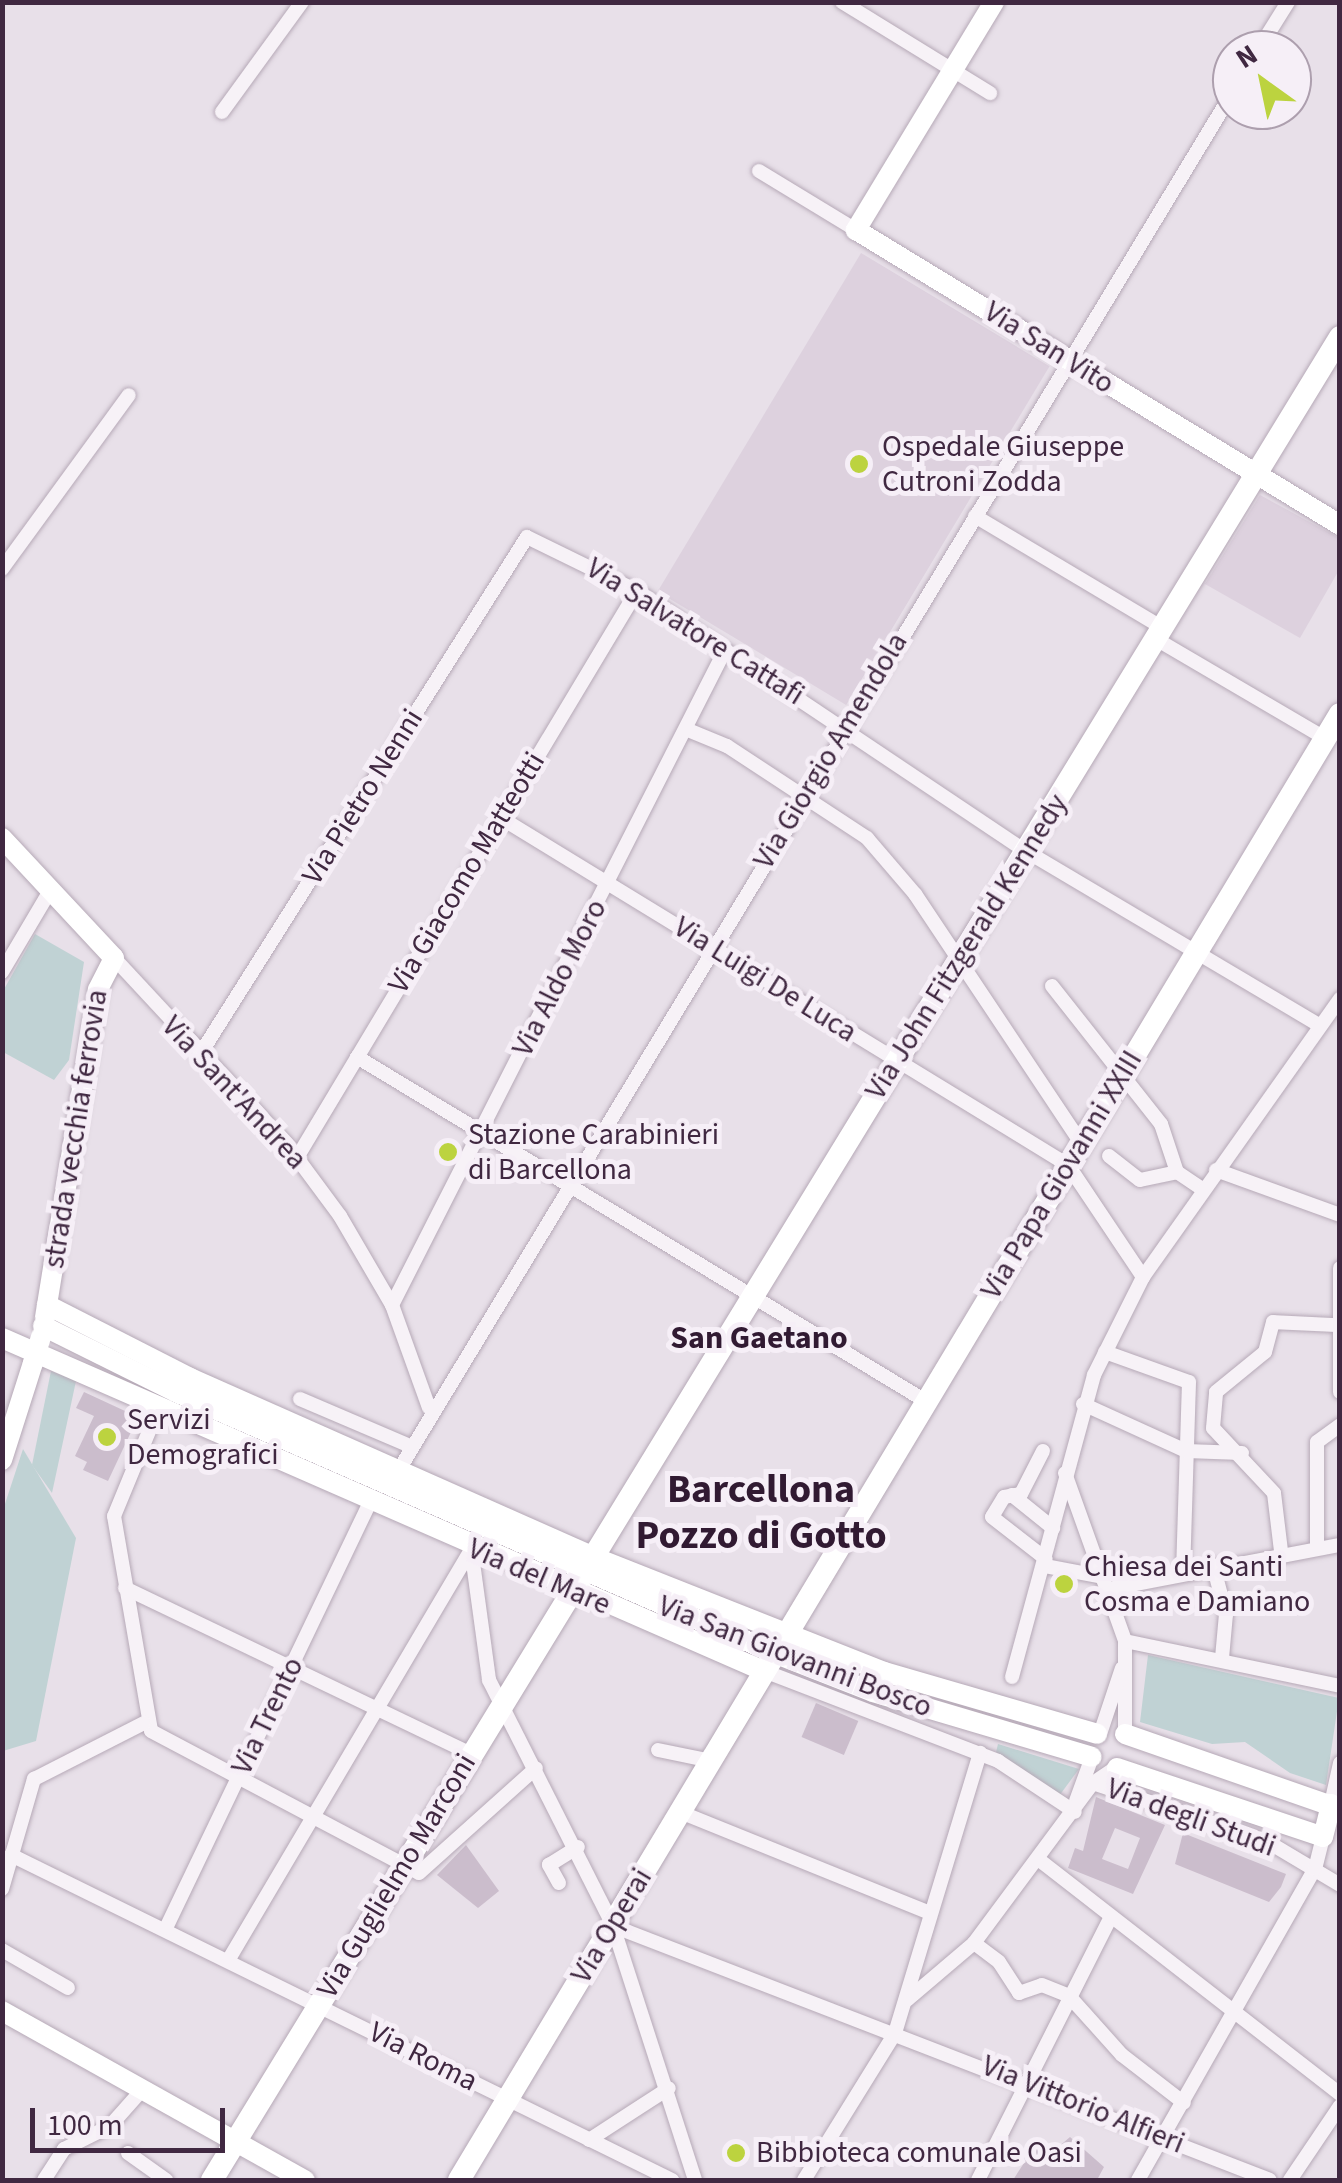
<!DOCTYPE html>
<style>
body{margin:0}
#map{position:relative;width:1342px;height:2183px;overflow:hidden;background:#e8e0e9;font-family:"Source Sans 3",sans-serif}
div>[style]{position:absolute}
[style*='--x']{left:calc(var(--x)*1px);top:calc(var(--y)*1px);width:calc(var(--w)*1px);rotate:calc(var(--a)*1deg)}
.built>*{inset:0;background:#ddd1de;transform-origin:0 0}
.green>*{inset:0;background:#c0d2d4}
.building>*{inset:0;background:#cbbdcc;transform-origin:0 0}
.roads{filter:drop-shadow(0 0 2px #b6a9b7) drop-shadow(0 0 2px #b6a9b7)}
.street>*{height:14px;margin:-7px;padding:0 7px;transform-origin:7px;border-radius:7px;background:#f7f2f7}
.secondary>*{height:20px;margin:-10px;padding:0 10px;transform-origin:10px;border-radius:10px;background:#fff}
.primary>*{height:22px;margin:-11px;padding:0 11px;transform-origin:11px;border-radius:11px;background:#fff}
.secondary-bridge>*{height:20px;margin:-10px;padding:0 10px;transform-origin:10px;border-radius:10px;background:#fff}
.dots>*{width:28px;height:28px;translate:-50% -50%;box-sizing:border-box;border:5px solid #f6eff7;border-radius:50%}
span{translate:-50% -50%;white-space:nowrap;text-align:center;line-height:1.15;-webkit-text-stroke:10px #f6eff7;paint-order:stroke}
.street-label{font-size:30px;color:#402841}
.poi-label{font-size:30px;color:#402841}
.left{translate:0 -50%;text-align:left}
.neighbourhood-label{font-size:32px;color:#311a32;font-weight:700}
.district-label{font-size:40px;color:#311a32;font-weight:700}
.frame{position:absolute;inset:0;border:5px solid #402841;pointer-events:none}
.north{position:absolute;left:1212px;top:30px;width:100px;height:100px;box-sizing:border-box;background:#f6eff7;border:2px solid #ad9fae;border-radius:50%;rotate:327deg;font-size:28px;font-weight:700;line-height:40px;text-align:center;color:#402841}
.north::after{content:'';display:block;margin:auto;width:35px;height:45px;background:#bcd33f;clip-path:polygon(50% 0,100% 100%,50% 72%,0 100%)}
.scale{position:absolute;left:30px;top:2108px;width:195px;height:45px;box-sizing:border-box;border:5px solid #402841;border-top:0;padding-left:12px;font-size:30px;line-height:35px;white-space:nowrap;color:#402841;-webkit-text-stroke:8px #f6eff7;paint-order:stroke}
</style>
<div id="map">
<div class="built">
<i style="left:861px;top:253px;width:220px;height:395px;rotate:31deg"></i>
<i style="clip-path:polygon(1260px 495px,1339px 538px,1339px 570px,1300px 638px,1205px 584px)"></i>
</div>
<div class="green">
<i style="clip-path:polygon(35px 934px,84px 962px,69px 1060px,54px 1080px,3px 1052px,3px 991px)"></i>
<i style="clip-path:polygon(51px 1371px,76px 1381px,52px 1493px,32px 1465px)"></i>
<i style="clip-path:polygon(23px 1449px,76px 1538px,36px 1741px,3px 1751px,3px 1510px)"></i>
<i style="clip-path:polygon(1148px 1655px,1339px 1698px,1326px 1785px,1290px 1773px,1245px 1742px,1212px 1744px,1140px 1722px)"></i>
<i style="clip-path:polygon(998px 1744px,1079px 1769px,1059px 1796px,996px 1752px)"></i>
</div>
<div class="building">
<i style="clip-path:polygon(84px 1392px,138px 1417px,108px 1481px,83px 1470px,87px 1462px,75px 1456px,94px 1416px,76px 1408px)"></i>
<i style="left:816px;top:1703px;width:46px;height:37px;rotate:23deg"></i>
<i style="clip-path:polygon(evenodd,1096px 1797px,1165px 1825px,1133px 1894px,1068px 1868px,1075px 1848px,1083px 1851px,1096px 1797px,1115px 1828px,1140px 1838px,1128px 1869px,1102px 1859px,1115px 1828px)"></i>
<i style="clip-path:polygon(1183px 1833px,1286px 1874px,1281px 1887px,1269px 1902px,1175px 1864px)"></i>
<i style="clip-path:polygon(466px 1845px,499px 1891px,478px 1908px,437px 1875px)"></i>
<i style="clip-path:polygon(1070px 2137px,1104px 2167px,1097px 2180px,1013px 2180px,1035px 2146px,1050px 2154px)"></i>
</div>
<div class="roads">
<div class="street">
<i style="--x:842;--y:2;--w:174;--a:31.6"></i>
<i style="--x:1258;--y:50;--w:57;--a:-58"></i>
<i style="--x:222;--y:112;--w:136;--a:-54"></i>
<i style="--x:759;--y:171;--w:114;--a:31.3"></i>
<i style="--x:975;--y:516;--w:219;--a:30.8"></i>
<i style="--x:2;--y:569;--w:215;--a:-53.9"></i>
<i style="--x:1156;--y:639;--w:196;--a:30.4"></i>
<i style="--x:688;--y:730;--w:42;--a:22.3"></i>
<i style="--x:727;--y:746;--w:168;--a:33.3"></i>
<i style="--x:867;--y:838;--w:74;--a:49.4"></i>
<i style="--x:915;--y:894;--w:299;--a:56.3"></i>
<i style="--x:501;--y:818;--w:665;--a:31.47"></i>
<i style="--x:1068;--y:1165;--w:135;--a:56.2"></i>
<i style="--x:114;--y:958;--w:253;--a:47.1"></i>
<i style="--x:286;--y:1143;--w:91;--a:53.5"></i>
<i style="--x:340;--y:1216;--w:103;--a:59.7"></i>
<i style="--x:392;--y:1305;--w:109;--a:70.2"></i>
<i style="--x:2;--y:972;--w:96;--a:-59.4"></i>
<i style="--x:1052;--y:986;--w:176;--a:51.7"></i>
<i style="--x:1161;--y:1124;--w:51;--a:71.6"></i>
<i style="--x:1177;--y:1172;--w:30;--a:34"></i>
<i style="--x:199;--y:1056;--w:614;--a:-57.71"></i>
<i style="--x:527;--y:537;--w:123;--a:26.1"></i>
<i style="--x:637;--y:591;--w:468;--a:33.8"></i>
<i style="--x:1026;--y:851;--w:339;--a:30.7"></i>
<i style="--x:357;--y:1057;--w:666;--a:31.18"></i>
<i style="--x:298;--y:1156;--w:659;--a:-59.04"></i>
<i style="--x:1109;--y:1156;--w:39;--a:38"></i>
<i style="--x:1140;--y:1180;--w:38;--a:-12"></i>
<i style="--x:1216;--y:1170;--w:132;--a:19.9"></i>
<i style="--x:1340;--y:1268;--w:124;--a:90"></i>
<i style="--x:392;--y:1305;--w:735;--a:-63.05"></i>
<i style="--x:1105;--y:1352;--w:89;--a:19.7"></i>
<i style="--x:1189;--y:1382;--w:190;--a:91.8"></i>
<i style="--x:300;--y:1399;--w:120;--a:23.1"></i>
<i style="--x:1083;--y:1404;--w:113;--a:24.5"></i>
<i style="--x:1186;--y:1451;--w:56;--a:2"></i>
<i style="--x:159;--y:1407;--w:118;--a:112.4"></i>
<i style="--x:114;--y:1516;--w:218;--a:80.2"></i>
<i style="--x:151;--y:1731;--w:303;--a:27.9"></i>
<i style="--x:419;--y:1873;--w:157;--a:-41.9"></i>
<i style="--x:1043;--y:1451;--w:48;--a:117.1"></i>
<i style="--x:1021;--y:1494;--w:17;--a:170"></i>
<i style="--x:1004;--y:1497;--w:23;--a:121"></i>
<i style="--x:992;--y:1517;--w:68;--a:37.9"></i>
<i style="--x:1065;--y:1473;--w:178;--a:70.3"></i>
<i style="--x:1125;--y:1641;--w:93;--a:90"></i>
<i style="--x:394;--y:1478;--w:1619;--a:-58.82"></i>
<i style="--x:1012;--y:1495;--w:53;--a:38.8"></i>
<i style="--x:1317;--y:1545;--w:103;--a:-90"></i>
<i style="--x:1317;--y:1442;--w:29;--a:-36"></i>
<i style="--x:471;--y:1548;--w:133;--a:82.2"></i>
<i style="--x:489;--y:1680;--w:275;--a:63.2"></i>
<i style="--x:613;--y:1926;--w:267;--a:72.1"></i>
<i style="--x:1281;--y:1551;--w:58;--a:-96.9"></i>
<i style="--x:1274;--y:1493;--w:89;--a:-133.2"></i>
<i style="--x:1213;--y:1428;--w:36;--a:-85"></i>
<i style="--x:1216;--y:1392;--w:63;--a:-39.2"></i>
<i style="--x:1265;--y:1352;--w:31;--a:-75"></i>
<i style="--x:1273;--y:1322;--w:62;--a:2.8"></i>
<i style="--x:1213;--y:1565;--w:51;--a:75.1"></i>
<i style="--x:1226;--y:1614;--w:44;--a:95.2"></i>
<i style="--x:1045;--y:1566;--w:60;--a:10.6"></i>
<i style="--x:125;--y:1588;--w:384;--a:25.6"></i>
<i style="--x:1109;--y:1589;--w:235;--a:-10.8"></i>
<i style="--x:1125;--y:1641;--w:220;--a:11.8"></i>
<i style="--x:764;--y:1671;--w:251;--a:21"></i>
<i style="--x:998;--y:1761;--w:92;--a:33.5"></i>
<i style="--x:1012;--y:1677;--w:313;--a:-74.8"></i>
<i style="--x:1094;--y:1375;--w:110;--a:-63.4"></i>
<i style="--x:1143;--y:1277;--w:341;--a:-54.7"></i>
<i style="--x:1101;--y:1731;--w:66;--a:-71.6"></i>
<i style="--x:658;--y:1750;--w:54;--a:11.7"></i>
<i style="--x:1093;--y:1783;--w:185;--a:18.6"></i>
<i style="--x:1268;--y:1842;--w:84;--a:30.8"></i>
<i style="--x:1076;--y:1801;--w:47;--a:-70"></i>
<i style="--x:1331;--y:1804;--w:42;--a:-77.6"></i>
<i style="--x:680;--y:1812;--w:270;--a:22"></i>
<i style="--x:11;--y:1855;--w:737;--a:26.18"></i>
<i style="--x:1038;--y:1859;--w:383;--a:37.9"></i>
<i style="--x:559;--y:1883;--w:21;--a:-119"></i>
<i style="--x:549;--y:1865;--w:34;--a:-32"></i>
<i style="--x:2;--y:1889;--w:115;--a:-73.8"></i>
<i style="--x:34;--y:1779;--w:123;--a:-27"></i>
<i style="--x:613;--y:1926;--w:704;--a:21.14"></i>
<i style="--x:166;--y:1928;--w:471;--a:-64.4"></i>
<i style="--x:974;--y:1943;--w:31;--a:37"></i>
<i style="--x:999;--y:1962;--w:37;--a:57"></i>
<i style="--x:1019;--y:1993;--w:24;--a:-19"></i>
<i style="--x:1042;--y:1985;--w:29;--a:22"></i>
<i style="--x:1069;--y:1996;--w:79;--a:48.1"></i>
<i style="--x:1122;--y:2055;--w:78;--a:37.7"></i>
<i style="--x:2;--y:1950;--w:76;--a:29.9"></i>
<i style="--x:229;--y:1959;--w:476;--a:-59.4"></i>
<i style="--x:907;--y:2000;--w:88;--a:-40.4"></i>
<i style="--x:974;--y:1943;--w:199;--a:-53.4"></i>
<i style="--x:1093;--y:1783;--w:25;--a:-34"></i>
<i style="--x:589;--y:2140;--w:95;--a:-33"></i>
<i style="--x:128;--y:2153;--w:47;--a:35.4"></i>
<i style="--x:44;--y:2180;--w:37;--a:-57"></i>
<i style="--x:64;--y:2149;--w:51;--a:-26.6"></i>
<i style="--x:110;--y:2126;--w:48;--a:-48.4"></i>
<i style="--x:804;--y:2180;--w:173;--a:-58.2"></i>
<i style="--x:895;--y:2033;--w:293;--a:-73.1"></i>
<i style="--x:978;--y:2180;--w:295;--a:-63.2"></i>
<i style="--x:1138;--y:2180;--w:358;--a:-60.4"></i>
<i style="--x:1315;--y:1869;--w:33;--a:-76"></i>
<i style="--x:1290;--y:2180;--w:89;--a:-56"></i>
</div>
<div class="secondary">
<i style="--x:994;--y:2;--w:267;--a:121.2"></i>
<i style="--x:856;--y:230;--w:567;--a:31.36"></i>
<i style="--x:2;--y:838;--w:164;--a:47"></i>
<i style="--x:114;--y:958;--w:36;--a:117"></i>
<i style="--x:98;--y:990;--w:332;--a:99.2"></i>
<i style="--x:47;--y:1305;--w:161;--a:27"></i>
<i style="--x:190;--y:1378;--w:439;--a:23.9"></i>
<i style="--x:591;--y:1556;--w:315;--a:21.6"></i>
<i style="--x:884;--y:1672;--w:222;--a:16.2"></i>
<i style="--x:43;--y:1326;--w:148;--a:26.4"></i>
<i style="--x:176;--y:1392;--w:652;--a:23.58"></i>
<i style="--x:774;--y:1653;--w:106;--a:21.5"></i>
<i style="--x:873;--y:1692;--w:228;--a:16.5"></i>
<i style="--x:2;--y:1338;--w:832;--a:23.61"></i>
<i style="--x:2;--y:1460;--w:102;--a:-72.3"></i>
<i style="--x:1125;--y:1734;--w:228;--a:19.2"></i>
<i style="--x:1117;--y:1768;--w:217;--a:18.5"></i>
<i style="--x:1323;--y:1837;--w:34;--a:-76"></i>
<i style="--x:2;--y:2011;--w:347;--a:29.2"></i>
</div>
<div class="primary">
<i style="--x:212;--y:2180;--w:2161;--a:-58.53"></i>
<i style="--x:459;--y:2180;--w:1710;--a:-59"></i>
</div>
</div>
<div class="secondary-bridge">
<i style="--x:33;--y:1363;--w:28;--a:-73"></i>
</div>
<div class="dots">
<i style="left:859px;top:464px;background:#bcd33f"></i>
<i style="left:448px;top:1152px;background:#bcd33f"></i>
<i style="left:107px;top:1437px;background:#bcd33f"></i>
<i style="left:1064px;top:1584px;background:#bcd33f"></i>
<i style="left:736px;top:2153px;background:#bcd33f"></i>
</div>
<div class="street-label">
<span style="left:1049px;top:348px;rotate:32deg">Via San Vito</span>
<span style="left:695px;top:632px;rotate:32deg">Via Salvatore Cattafi</span>
<span style="left:831px;top:751px;rotate:-59deg">Via Giorgio Amendola</span>
<span style="left:363px;top:797px;rotate:-58deg">Via Pietro Nenni</span>
<span style="left:467px;top:873px;rotate:-59deg">Via Giacomo Matteotti</span>
<span style="left:967px;top:947px;rotate:-58deg">Via John Fitzgerald Kennedy</span>
<span style="left:560px;top:978px;rotate:-63deg">Via Aldo Moro</span>
<span style="left:765px;top:980px;rotate:32deg">Via Luigi De Luca</span>
<span style="left:234px;top:1093px;rotate:47deg">Via Sant'Andrea</span>
<span style="left:76px;top:1129px;rotate:-81deg">strada vecchia ferrovia</span>
<span style="left:1062px;top:1175px;rotate:-59deg">Via Papa Giovanni XXIII</span>
<span style="left:539px;top:1577px;rotate:23deg">Via del Mare</span>
<span style="left:795px;top:1657px;rotate:21deg">Via San Giovanni Bosco</span>
<span style="left:268px;top:1716px;rotate:-64deg">Via Trento</span>
<span style="left:1191px;top:1818px;rotate:20deg">Via degli Studi</span>
<span style="left:397px;top:1876px;rotate:-59deg">Via Guglielmo Marconi</span>
<span style="left:612px;top:1926px;rotate:-59deg">Via Operai</span>
<span style="left:423px;top:2057px;rotate:27deg">Via Roma</span>
<span style="left:1083px;top:2105px;rotate:22deg">Via Vittorio Alfieri</span>
</div>
<div class="poi-label">
<span class="left" style="left:882px;top:464px">Ospedale Giuseppe<br>Cutroni Zodda</span>
<span class="left" style="left:468px;top:1152px">Stazione Carabinieri<br>di Barcellona</span>
<span class="left" style="left:127px;top:1437px">Servizi<br>Demografici</span>
<span class="left" style="left:1084px;top:1584px">Chiesa dei Santi<br>Cosma e Damiano</span>
<span class="left" style="left:756px;top:2153px">Bibbioteca comunale Oasi</span>
</div>
<div class="neighbourhood-label">
<span style="left:759px;top:1338px">San Gaetano</span>
</div>
<div class="district-label">
<span style="left:761px;top:1513px">Barcellona<br>Pozzo di Gotto</span>
</div>
<div class="frame"></div>
<div class="north">N</div>
<div class="scale">100 m</div>
</div>
